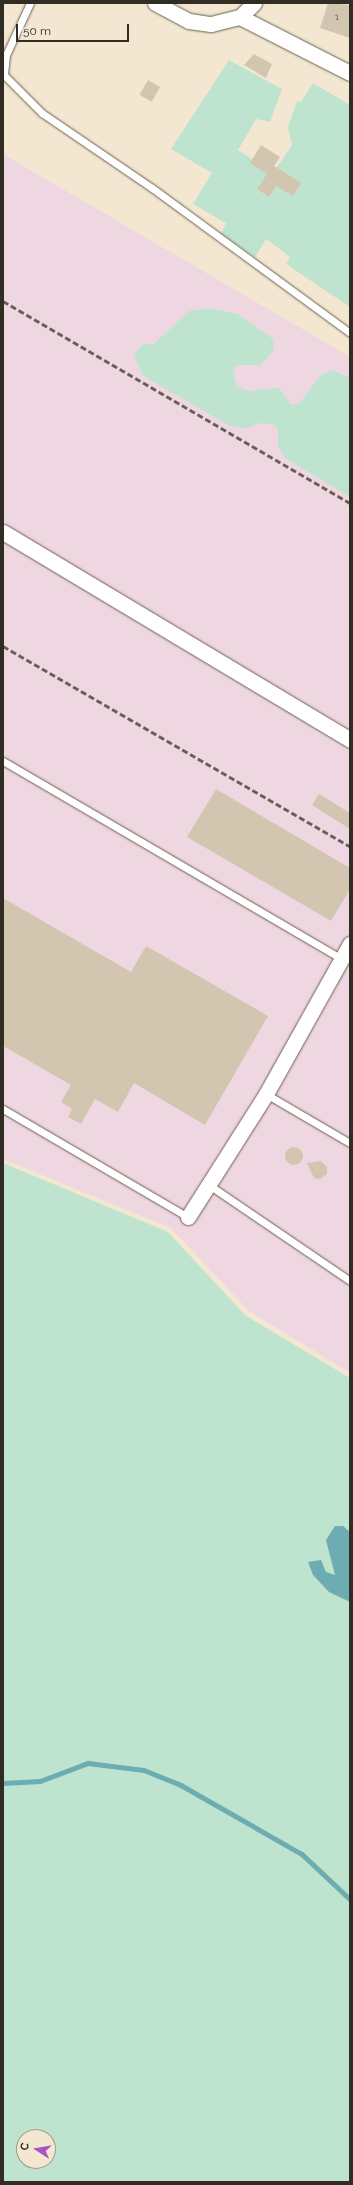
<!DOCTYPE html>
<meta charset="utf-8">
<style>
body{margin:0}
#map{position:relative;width:353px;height:2185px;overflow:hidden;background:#f3e7d1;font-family:Raleway,sans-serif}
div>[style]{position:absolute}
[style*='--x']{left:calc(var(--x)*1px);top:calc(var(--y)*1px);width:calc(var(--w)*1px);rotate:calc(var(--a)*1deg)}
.industrial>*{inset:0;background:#efd7e1}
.green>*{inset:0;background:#bee4d0}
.water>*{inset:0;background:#6dadb2}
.stream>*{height:4.5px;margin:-2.25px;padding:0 2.25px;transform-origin:2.25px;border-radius:2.25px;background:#6dadb2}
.building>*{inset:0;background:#d2c6b1;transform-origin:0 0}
.round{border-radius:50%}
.roads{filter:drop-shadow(0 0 1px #6c614e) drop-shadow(0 0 1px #6c614e)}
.lane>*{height:7px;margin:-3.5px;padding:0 3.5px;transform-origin:3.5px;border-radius:3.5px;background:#fff}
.street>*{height:15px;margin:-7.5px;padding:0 7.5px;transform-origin:7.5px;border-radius:7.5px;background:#fff}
.rail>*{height:3px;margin-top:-1.5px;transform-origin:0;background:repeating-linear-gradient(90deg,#666054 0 6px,transparent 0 9px)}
span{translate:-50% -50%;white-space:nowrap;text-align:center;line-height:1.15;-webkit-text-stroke:3.5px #f3e7d1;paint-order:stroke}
.number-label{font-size:9px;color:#595247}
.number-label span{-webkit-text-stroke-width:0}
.frame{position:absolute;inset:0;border:4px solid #312c24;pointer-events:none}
.north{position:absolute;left:16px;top:2129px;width:40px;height:40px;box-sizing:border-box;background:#f3e7d1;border:1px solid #a59c8c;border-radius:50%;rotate:282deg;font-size:11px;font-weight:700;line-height:16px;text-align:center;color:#312c24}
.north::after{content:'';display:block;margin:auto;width:14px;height:18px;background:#a756c6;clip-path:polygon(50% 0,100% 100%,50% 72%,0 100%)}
.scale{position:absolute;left:16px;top:24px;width:113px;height:18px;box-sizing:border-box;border:2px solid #312c24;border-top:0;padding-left:5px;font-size:12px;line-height:14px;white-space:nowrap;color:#312c24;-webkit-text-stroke:3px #f3e7d1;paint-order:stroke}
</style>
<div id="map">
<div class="industrial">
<i style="clip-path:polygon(3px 154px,350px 357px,350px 1373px,249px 1311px,171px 1228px,3px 1159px)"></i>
</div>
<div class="green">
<i style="clip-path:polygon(229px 60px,282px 89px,270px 122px,256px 119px,238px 150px,273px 173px,292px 145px,288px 127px,297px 101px,301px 102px,313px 83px,350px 105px,350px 307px,286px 264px,290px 257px,266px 239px,255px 257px,221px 234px,226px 223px,193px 204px,212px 173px,171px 149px)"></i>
<i style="clip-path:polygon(209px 308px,238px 314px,273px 339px,274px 350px,261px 365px,237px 365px,233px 372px,237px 386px,249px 391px,279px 388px,291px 404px,299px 404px,320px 376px,333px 370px,350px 378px,350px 497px,285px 458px,278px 447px,278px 429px,274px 425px,261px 423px,244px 429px,228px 425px,142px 375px,134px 354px,143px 344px,154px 344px,189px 311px)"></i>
<i style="clip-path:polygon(evenodd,3px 1163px,168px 1232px,246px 1316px,350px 1378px,350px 2182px,3px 2182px,3px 1163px,24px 2137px,48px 2137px,48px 2161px,24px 2161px,24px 2137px)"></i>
</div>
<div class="water">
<i style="clip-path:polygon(335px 1526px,343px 1526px,350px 1532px,350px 1602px,329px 1592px,313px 1575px,308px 1562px,321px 1560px,326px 1572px,335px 1575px,326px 1540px)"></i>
</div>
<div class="stream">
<i style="--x:3;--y:1783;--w:37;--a:-3"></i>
<i style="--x:40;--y:1781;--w:51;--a:-20.6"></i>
<i style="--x:88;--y:1763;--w:56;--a:7.1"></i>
<i style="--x:144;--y:1770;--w:40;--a:22"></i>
<i style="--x:181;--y:1785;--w:139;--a:29.7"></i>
<i style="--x:302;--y:1854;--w:66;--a:43.2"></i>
</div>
<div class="building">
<i style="clip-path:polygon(328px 3px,350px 5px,350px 38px,320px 28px)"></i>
<i style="clip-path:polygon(254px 54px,272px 64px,266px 78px,244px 65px)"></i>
<i style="left:148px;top:80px;width:14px;height:17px;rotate:30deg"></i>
<i style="clip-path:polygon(261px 145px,280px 157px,274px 166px,301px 183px,293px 196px,276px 186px,269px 197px,257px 189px,267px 174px,250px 163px)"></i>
<i style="clip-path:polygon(216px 789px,350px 868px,350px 889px,331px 921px,187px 837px)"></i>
<i style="clip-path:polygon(319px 794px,350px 813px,350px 829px,312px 805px)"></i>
<i style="clip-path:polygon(3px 898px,131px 972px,146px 946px,268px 1016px,205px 1125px,134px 1083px,118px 1112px,95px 1099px,81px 1124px,68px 1117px,72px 1109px,61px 1102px,71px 1085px,3px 1046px)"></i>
<i class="round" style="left:285px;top:1147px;width:18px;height:18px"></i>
<i style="clip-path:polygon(321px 1161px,327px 1167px,327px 1174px,320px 1179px,314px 1178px,307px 1163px)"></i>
</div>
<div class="roads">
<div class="lane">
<i style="--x:30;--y:3;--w:57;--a:114.8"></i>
<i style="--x:6;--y:55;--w:20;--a:96"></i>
<i style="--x:4;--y:75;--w:54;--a:45"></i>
<i style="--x:42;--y:113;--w:133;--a:34.3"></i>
<i style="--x:152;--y:188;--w:245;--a:36.2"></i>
<i style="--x:3;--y:761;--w:393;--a:30.3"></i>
<i style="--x:266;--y:1094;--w:97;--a:30.3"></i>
<i style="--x:3;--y:1109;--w:214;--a:30.3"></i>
<i style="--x:209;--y:1185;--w:171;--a:34.2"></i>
</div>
<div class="street">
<i style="--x:155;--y:3;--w:38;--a:28"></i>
<i style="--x:189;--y:21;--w:22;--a:8"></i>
<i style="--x:211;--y:24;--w:30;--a:-14"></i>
<i style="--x:240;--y:17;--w:20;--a:-45"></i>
<i style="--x:240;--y:17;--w:123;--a:27"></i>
<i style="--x:3;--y:532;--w:405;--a:30.9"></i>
<i style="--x:188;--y:1217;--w:146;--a:-57.6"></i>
<i style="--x:266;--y:1094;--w:172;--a:-60.8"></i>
</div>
</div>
<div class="rail">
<i style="--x:3;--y:301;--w:402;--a:30.2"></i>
<i style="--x:3;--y:646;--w:401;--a:30"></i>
</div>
<div class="number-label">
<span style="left:337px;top:17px">1</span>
</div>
<div class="frame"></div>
<div class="north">С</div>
<div class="scale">50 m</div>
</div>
